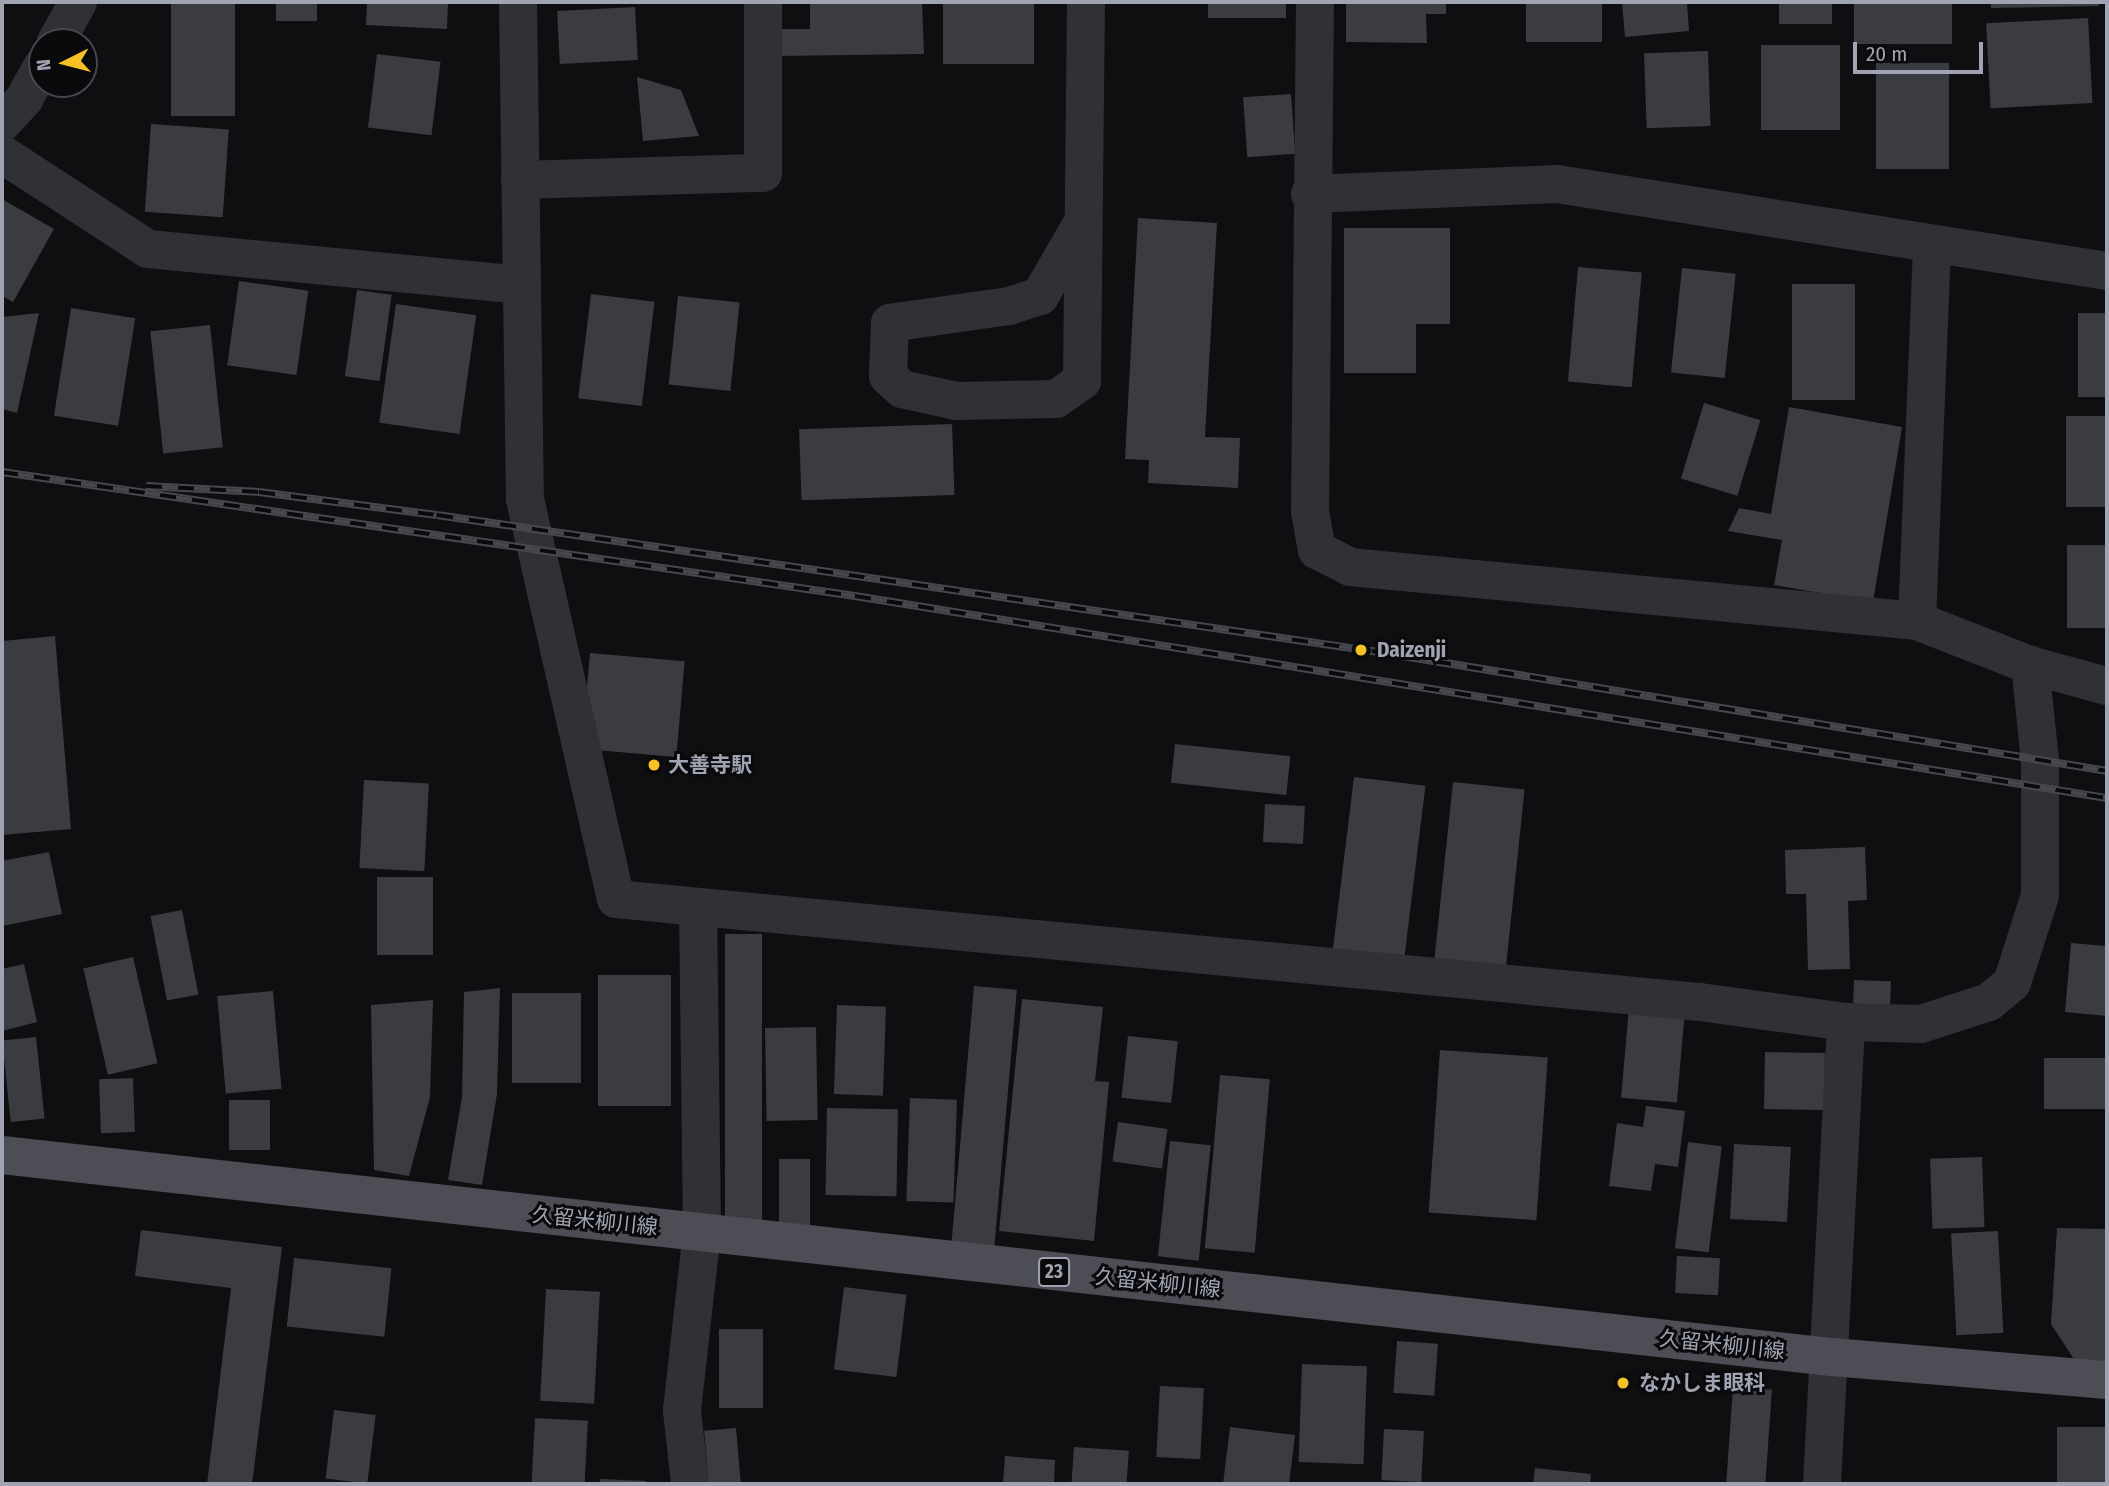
<!DOCTYPE html>
<meta charset="utf-8">
<style>
body{margin:0}
#map{position:relative;width:2109px;height:1486px;overflow:hidden;background:#0f0f11;font-family:"Fira Sans Condensed","Noto Sans JP",sans-serif}
div>[style]{position:absolute}
[style*='--x']{left:calc(var(--x)*1px);top:calc(var(--y)*1px);width:calc(var(--w)*1px);rotate:calc(var(--a)*1deg)}
.building>*{inset:0;background:#3b3c41;transform-origin:0 0}
.minor>*{height:38px;margin:-19px;padding:0 19px;transform-origin:19px;border-radius:19px;background:#303136}
.major>*{height:38px;margin:-19px;padding:0 19px;transform-origin:19px;border-radius:19px;background:#4c4d55}
.rail>*{height:8px;margin-top:-4px;transform-origin:0;background:repeating-linear-gradient(90deg,#0a0a0c 0 16px,#47484f 0 32px);box-sizing:border-box;border-block:2px solid #47484f}
.dots>*{width:19px;height:19px;translate:-50% -50%;box-sizing:border-box;border:4px solid #0a0a0c;border-radius:50%}
span{translate:-50% -50%;white-space:nowrap;text-align:center;line-height:1.15;-webkit-text-stroke:6px #0a0a0c;paint-order:stroke}
.shield-label span{padding:2px 5px;background:#0a0a0c;border:2px solid;border-radius:5px;-webkit-text-stroke-width:0}
.shield-label{font-size:19px;color:#a0a4b2;font-weight:700}
.poi-label{font-size:21px;color:#a0a4b2;font-weight:700}
.left{translate:0 -50%;text-align:left}
.street-label{font-size:21px;color:#a0a4b2}
.frame{position:absolute;inset:0;border:4px solid #a0a4b2;pointer-events:none}
.north{position:absolute;left:28px;top:28px;width:70px;height:70px;box-sizing:border-box;background:#0a0a0c;border:2px solid #46484e;border-radius:50%;rotate:264deg;font-size:19px;font-weight:700;line-height:28px;text-align:center;color:#a0a4b2}
.north::after{content:'';display:block;margin:auto;width:24px;height:32px;background:#f6c122;clip-path:polygon(50% 0,100% 100%,50% 72%,0 100%)}
.scale{position:absolute;left:1853px;top:42px;width:130px;height:32px;box-sizing:border-box;border:4px solid #a0a4b2;border-top:0;padding-left:9px;font-size:21px;line-height:24px;white-space:nowrap;color:#a0a4b2;-webkit-text-stroke:5px #0a0a0c;paint-order:stroke}
</style>
<div id="map">
<div class="building">
<i style="left:171px;top:2px;width:64px;height:114px"></i>
<i style="left:276px;top:2px;width:41px;height:19px"></i>
<i style="clip-path:polygon(367px 2px,448px 2px,447px 29px,366px 25px)"></i>
<i style="clip-path:polygon(810px 2px,922px 2px,924px 54px,777px 56px,777px 29px,810px 29px)"></i>
<i style="left:943px;top:2px;width:91px;height:62px"></i>
<i style="left:1208px;top:2px;width:78px;height:16px"></i>
<i style="clip-path:polygon(1346px 2px,1446px 2px,1446px 14px,1426px 14px,1427px 43px,1346px 42px)"></i>
<i style="left:1526px;top:2px;width:76px;height:40px"></i>
<i style="clip-path:polygon(1622px 2px,1687px 2px,1689px 31px,1625px 37px)"></i>
<i style="left:1779px;top:2px;width:53px;height:22px"></i>
<i style="left:1854px;top:2px;width:98px;height:42px"></i>
<i style="clip-path:polygon(1991px 2px,2099px 2px,2099px 6px,1991px 8px)"></i>
<i style="left:635px;top:7px;width:53px;height:78px;rotate:87deg"></i>
<i style="left:2088px;top:18px;width:85px;height:102px;rotate:87deg"></i>
<i style="left:1761px;top:45px;width:79px;height:85px"></i>
<i style="left:1708px;top:51px;width:75px;height:64px;rotate:88deg"></i>
<i style="left:377px;top:54px;width:64px;height:74px;rotate:7deg"></i>
<i style="left:1876px;top:63px;width:73px;height:106px"></i>
<i style="clip-path:polygon(637px 77px,681px 90px,699px 136px,643px 141px)"></i>
<i style="left:1291px;top:94px;width:60px;height:48px;rotate:86deg"></i>
<i style="left:151px;top:124px;width:78px;height:88px;rotate:4deg"></i>
<i style="clip-path:polygon(2px 199px,54px 229px,13px 302px,2px 296px)"></i>
<i style="clip-path:polygon(1138px 218px,1217px 223px,1205px 437px,1240px 438px,1238px 488px,1148px 483px,1149px 460px,1125px 459px)"></i>
<i style="clip-path:polygon(1344px 228px,1450px 228px,1450px 324px,1416px 324px,1416px 373px,1344px 373px)"></i>
<i style="left:1578px;top:267px;width:64px;height:115px;rotate:5deg"></i>
<i style="left:1682px;top:268px;width:54px;height:105px;rotate:6deg"></i>
<i style="left:239px;top:281px;width:70px;height:85px;rotate:8deg"></i>
<i style="left:1855px;top:284px;width:116px;height:63px;rotate:90deg"></i>
<i style="left:357px;top:290px;width:35px;height:87px;rotate:8deg"></i>
<i style="left:591px;top:294px;width:64px;height:105px;rotate:7deg"></i>
<i style="left:678px;top:296px;width:62px;height:89px;rotate:6deg"></i>
<i style="left:396px;top:304px;width:81px;height:120px;rotate:8deg"></i>
<i style="left:71px;top:308px;width:65px;height:109px;rotate:9deg"></i>
<i style="clip-path:polygon(39px 313px,17px 413px,2px 409px,2px 317px)"></i>
<i style="left:2078px;top:313px;width:29px;height:84px"></i>
<i style="left:210px;top:325px;width:123px;height:60px;rotate:84deg"></i>
<i style="left:1704px;top:403px;width:59px;height:79px;rotate:17deg"></i>
<i style="clip-path:polygon(1789px 407px,1902px 427px,1873px 602px,1774px 585px,1782px 540px,1728px 531px,1739px 508px,1771px 514px)"></i>
<i style="left:2107px;top:416px;width:91px;height:41px;rotate:90deg"></i>
<i style="left:952px;top:424px;width:71px;height:153px;rotate:88deg"></i>
<i style="left:2107px;top:545px;width:83px;height:40px;rotate:90deg"></i>
<i style="clip-path:polygon(55px 636px,71px 829px,2px 835px,2px 641px)"></i>
<i style="left:590px;top:653px;width:95px;height:96px;rotate:5deg"></i>
<i style="left:1175px;top:744px;width:116px;height:39px;rotate:6deg"></i>
<i style="left:1354px;top:777px;width:72px;height:182px;rotate:7deg"></i>
<i style="left:364px;top:780px;width:65px;height:88px;rotate:3deg"></i>
<i style="left:1453px;top:782px;width:72px;height:182px;rotate:6deg"></i>
<i style="left:1265px;top:804px;width:40px;height:38px;rotate:3deg"></i>
<i style="clip-path:polygon(1865px 847px,1867px 900px,1848px 901px,1850px 969px,1808px 970px,1806px 894px,1786px 894px,1785px 850px)"></i>
<i style="clip-path:polygon(49px 852px,62px 914px,2px 926px,2px 861px)"></i>
<i style="left:377px;top:877px;width:56px;height:78px"></i>
<i style="left:182px;top:910px;width:86px;height:32px;rotate:79deg"></i>
<i style="left:725px;top:934px;width:37px;height:286px"></i>
<i style="clip-path:polygon(2071px 943px,2107px 946px,2107px 1016px,2065px 1012px)"></i>
<i style="left:133px;top:957px;width:109px;height:51px;rotate:77deg"></i>
<i style="clip-path:polygon(24px 964px,37px 1022px,2px 1031px,2px 969px)"></i>
<i style="left:598px;top:975px;width:73px;height:131px"></i>
<i style="left:1854px;top:980px;width:37px;height:34px;rotate:2deg"></i>
<i style="left:974px;top:986px;width:43px;height:265px;rotate:5deg"></i>
<i style="clip-path:polygon(500px 988px,497px 1094px,482px 1185px,448px 1180px,462px 1097px,464px 992px)"></i>
<i style="left:273px;top:991px;width:98px;height:56px;rotate:85deg"></i>
<i style="left:581px;top:993px;width:90px;height:69px;rotate:90deg"></i>
<i style="clip-path:polygon(1022px 999px,1103px 1007px,1095px 1081px,1109px 1082px,1094px 1241px,999px 1231px)"></i>
<i style="clip-path:polygon(433px 1000px,430px 1097px,409px 1176px,374px 1170px,371px 1005px)"></i>
<i style="left:837px;top:1005px;width:49px;height:89px;rotate:2deg"></i>
<i style="left:1629px;top:1007px;width:56px;height:91px;rotate:5deg"></i>
<i style="left:816px;top:1027px;width:93px;height:51px;rotate:89deg"></i>
<i style="left:1128px;top:1036px;width:50px;height:62px;rotate:6deg"></i>
<i style="left:36px;top:1037px;width:82px;height:34px;rotate:84deg"></i>
<i style="left:1440px;top:1050px;width:108px;height:163px;rotate:4deg"></i>
<i style="left:1765px;top:1052px;width:60px;height:57px;rotate:1deg"></i>
<i style="left:2107px;top:1058px;width:51px;height:63px;rotate:90deg"></i>
<i style="left:1220px;top:1075px;width:50px;height:174px;rotate:5deg"></i>
<i style="left:133px;top:1078px;width:54px;height:34px;rotate:88deg"></i>
<i style="left:910px;top:1098px;width:47px;height:103px;rotate:2deg"></i>
<i style="left:229px;top:1100px;width:41px;height:50px"></i>
<i style="clip-path:polygon(1646px 1106px,1685px 1111px,1678px 1167px,1655px 1164px,1651px 1191px,1609px 1186px,1617px 1123px,1643px 1127px)"></i>
<i style="left:827px;top:1108px;width:71px;height:87px;rotate:1deg"></i>
<i style="left:1118px;top:1122px;width:50px;height:40px;rotate:8deg"></i>
<i style="left:1170px;top:1141px;width:41px;height:116px;rotate:6deg"></i>
<i style="left:1688px;top:1142px;width:34px;height:107px;rotate:7deg"></i>
<i style="left:1734px;top:1144px;width:57px;height:75px;rotate:3deg"></i>
<i style="left:1982px;top:1157px;width:70px;height:52px;rotate:88deg"></i>
<i style="left:779px;top:1159px;width:31px;height:69px"></i>
<i style="clip-path:polygon(2057px 1228px,2107px 1229px,2107px 1366px,2079px 1367px,2051px 1324px)"></i>
<i style="clip-path:polygon(141px 1230px,282px 1247px,252px 1484px,207px 1484px,231px 1288px,135px 1276px)"></i>
<i style="left:1998px;top:1231px;width:102px;height:47px;rotate:87deg"></i>
<i style="left:1677px;top:1256px;width:43px;height:37px;rotate:3deg"></i>
<i style="left:294px;top:1258px;width:98px;height:69px;rotate:6deg"></i>
<i style="left:844px;top:1287px;width:63px;height:83px;rotate:7deg"></i>
<i style="left:546px;top:1289px;width:54px;height:112px;rotate:3deg"></i>
<i style="left:719px;top:1329px;width:44px;height:79px"></i>
<i style="left:1397px;top:1341px;width:41px;height:52px;rotate:4deg"></i>
<i style="left:1302px;top:1364px;width:65px;height:98px;rotate:2deg"></i>
<i style="left:1160px;top:1386px;width:44px;height:71px;rotate:3deg"></i>
<i style="left:1733px;top:1387px;width:39px;height:97px;rotate:4deg"></i>
<i style="left:334px;top:1410px;width:42px;height:69px;rotate:7deg"></i>
<i style="left:535px;top:1418px;width:53px;height:66px;rotate:3deg"></i>
<i style="clip-path:polygon(1230px 1427px,1295px 1435px,1289px 1484px,1223px 1484px)"></i>
<i style="left:2057px;top:1427px;width:50px;height:57px"></i>
<i style="left:736px;top:1428px;width:56px;height:32px;rotate:85deg"></i>
<i style="left:1384px;top:1429px;width:40px;height:51px;rotate:3deg"></i>
<i style="left:1074px;top:1447px;width:55px;height:37px;rotate:4deg"></i>
<i style="clip-path:polygon(1005px 1456px,1055px 1460px,1054px 1484px,1003px 1484px)"></i>
<i style="clip-path:polygon(1535px 1468px,1591px 1474px,1590px 1484px,1533px 1484px)"></i>
<i style="clip-path:polygon(600px 1479px,646px 1481px,646px 1484px,600px 1484px)"></i>
</div>
<div class="minor">
<i style="--x:518;--y:2;--w:497;--a:89.2"></i>
<i style="--x:525;--y:499;--w:410;--a:77.2"></i>
<i style="--x:616;--y:899;--w:1089;--a:5.43"></i>
<i style="--x:1700;--y:1002;--w:147;--a:7.8"></i>
<i style="--x:1846;--y:1022;--w:75;--a:1.5"></i>
<i style="--x:1921;--y:1024;--w:71;--a:-17.9"></i>
<i style="--x:1989;--y:1002;--w:30;--a:-40"></i>
<i style="--x:2012;--y:983;--w:92;--a:-72.3"></i>
<i style="--x:2040;--y:895;--w:134;--a:-90"></i>
<i style="--x:2040;--y:761;--w:97;--a:-95.9"></i>
<i style="--x:1315;--y:2;--w:509;--a:90.56"></i>
<i style="--x:1310;--y:511;--w:40;--a:80"></i>
<i style="--x:1317;--y:550;--w:37;--a:27"></i>
<i style="--x:1350;--y:567;--w:570;--a:5.44"></i>
<i style="--x:1917;--y:621;--w:121;--a:21.3"></i>
<i style="--x:2030;--y:665;--w:80;--a:15.3"></i>
<i style="--x:56;--y:42;--w:46;--a:-61.2"></i>
<i style="--x:2;--y:123;--w:33;--a:-47"></i>
<i style="--x:24;--y:99;--w:37;--a:-61"></i>
<i style="--x:2;--y:154;--w:174;--a:33.1"></i>
<i style="--x:148;--y:249;--w:376;--a:5.5"></i>
<i style="--x:520;--y:180;--w:243;--a:-1.7"></i>
<i style="--x:763;--y:173;--w:171;--a:-90"></i>
<i style="--x:1310;--y:194;--w:247;--a:-2.3"></i>
<i style="--x:1557;--y:184;--w:557;--a:8.99"></i>
<i style="--x:1080;--y:227;--w:80;--a:120.1"></i>
<i style="--x:1040;--y:296;--w:33;--a:162"></i>
<i style="--x:1009;--y:306;--w:120;--a:171.9"></i>
<i style="--x:890;--y:323;--w:53;--a:92.2"></i>
<i style="--x:888;--y:376;--w:19;--a:43"></i>
<i style="--x:902;--y:389;--w:55;--a:12.5"></i>
<i style="--x:956;--y:401;--w:100;--a:-1.1"></i>
<i style="--x:1056;--y:399;--w:32;--a:-35"></i>
<i style="--x:1082;--y:381;--w:379;--a:-89.4"></i>
<i style="--x:1917;--y:621;--w:376;--a:-87.7"></i>
<i style="--x:690;--y:1484;--w:74;--a:-96.2"></i>
<i style="--x:682;--y:1410;--w:178;--a:-83.6"></i>
<i style="--x:702;--y:1233;--w:326;--a:-90.7"></i>
<i style="--x:1822;--y:1484;--w:463;--a:-87"></i>
</div>
<div class="major">
<i style="--x:2;--y:1155;--w:1841;--a:6.3"></i>
<i style="--x:1832;--y:1357;--w:276;--a:4.8"></i>
</div>
<div class="rail">
<i style="--x:2;--y:472;--w:862;--a:8.27"></i>
<i style="--x:855;--y:596;--w:1268;--a:9.17"></i>
<i style="--x:146;--y:486;--w:113;--a:3"></i>
<i style="--x:259;--y:492;--w:179;--a:7.4"></i>
<i style="--x:437;--y:515;--w:945;--a:8.28"></i>
<i style="--x:1372;--y:651;--w:745;--a:9.27"></i>
</div>
<div class="dots">
<i style="left:1361px;top:650px;background:#f6c122"></i>
<i style="left:654px;top:765px;background:#f6c122"></i>
<i style="left:1623px;top:1383px;background:#f6c122"></i>
</div>
<div class="shield-label">
<span style="left:1054px;top:1272px">23</span>
</div>
<div class="poi-label">
<span class="left" style="left:1377px;top:650px">Daizenji</span>
<span class="left" style="left:668px;top:765px">大善寺駅</span>
<span class="left" style="left:1639px;top:1383px">なかしま眼科</span>
</div>
<div class="street-label">
<span style="left:595px;top:1221px;rotate:6deg">久留米柳川線</span>
<span style="left:1158px;top:1283px;rotate:6deg">久留米柳川線</span>
<span style="left:1722px;top:1345px;rotate:6deg">久留米柳川線</span>
</div>
<div class="frame"></div>
<div class="north">N</div>
<div class="scale">20 m</div>
</div>
